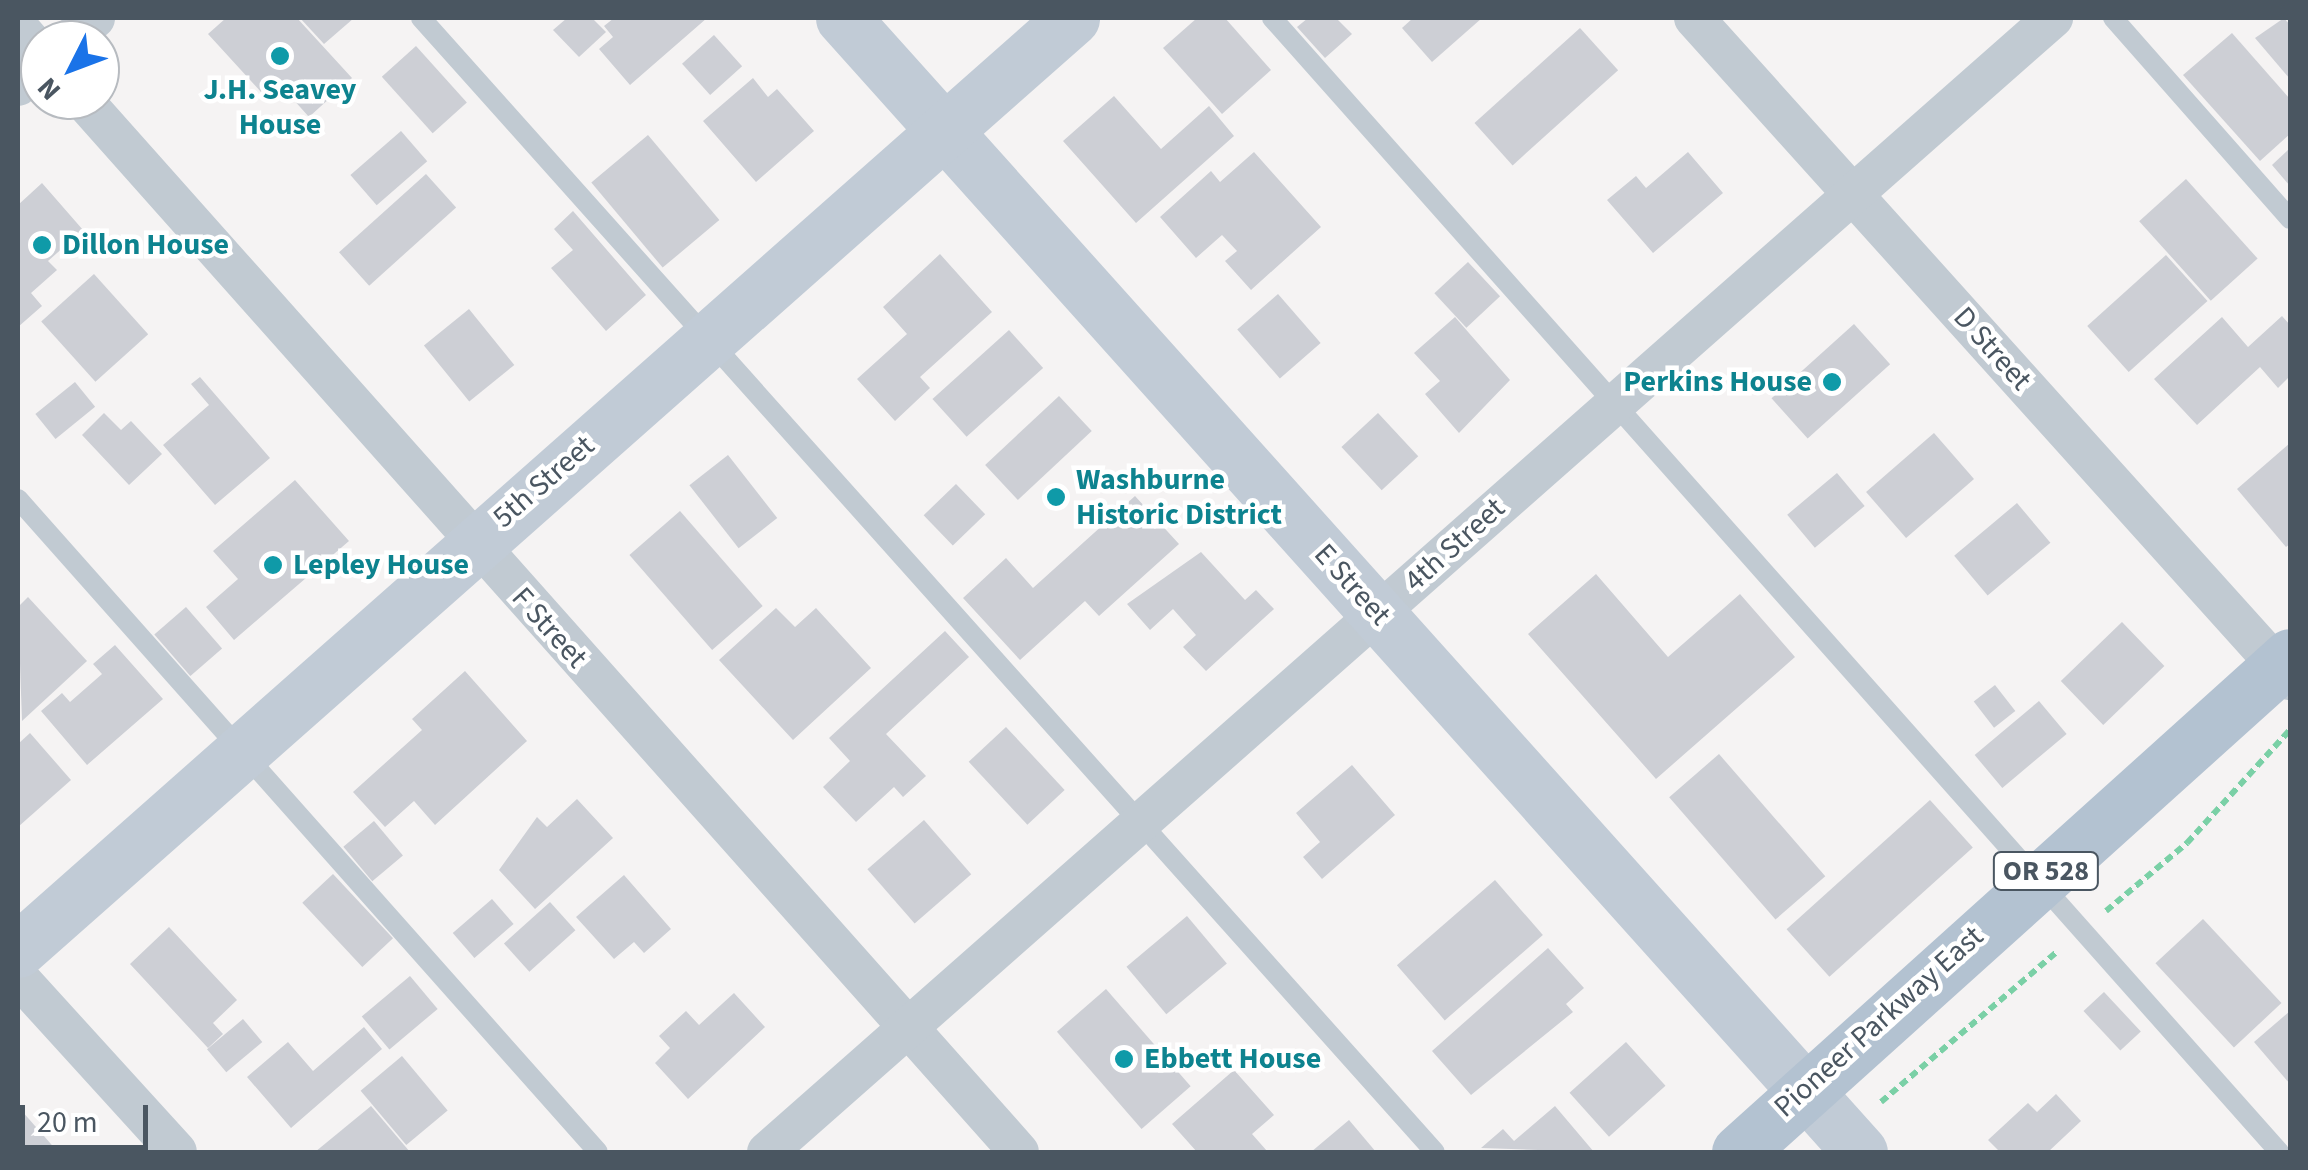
<!DOCTYPE html>
<style>
body{margin:0}
#map{position:relative;width:2308px;height:1170px;overflow:hidden;background:#f5f3f3;font-family:"Source Sans 3",sans-serif}
div>[style]{position:absolute}
[style*='--x']{left:calc(var(--x)*1px);top:calc(var(--y)*1px);width:calc(var(--w)*1px);rotate:calc(var(--a)*1deg)}
.building>*{inset:0;background:#cdcfd5;transform-origin:0 0}
.path>*{height:6px;margin-top:-3px;transform-origin:0;background:repeating-linear-gradient(90deg,#7ad0a6 0 8px,transparent 0 13px)}
.lane>*{height:20px;margin:-10px;padding:0 10px;transform-origin:10px;border-radius:10px;background:#c1cad2}
.street>*{height:40px;margin:-20px;padding:0 20px;transform-origin:20px;border-radius:20px;background:#c1cad2}
.secondary>*{height:55px;margin:-27.5px;padding:0 27.5px;transform-origin:27.5px;border-radius:27.5px;background:#c1cbd6}
.primary>*{height:55px;margin:-27.5px;padding:0 27.5px;transform-origin:27.5px;border-radius:27.5px;background:#b3c2d1}
.dots>*{width:28px;height:28px;translate:-50% -50%;box-sizing:border-box;border:5px solid #fff;border-radius:50%}
span{translate:-50% -50%;white-space:nowrap;text-align:center;line-height:1.15;-webkit-text-stroke:9px #fff;paint-order:stroke}
.shield-label span{padding:2px 8px;background:#fff;border:2px solid;border-radius:8px;-webkit-text-stroke-width:0}
.shield-label{font-size:28px;color:#4a5661;font-weight:700}
.culture-label{font-size:30px;color:#0d838f;font-weight:700}
.left{translate:0 -50%;text-align:left}
.right{translate:-100% -50%;text-align:right}
.street-label{font-size:30px;color:#4a5661}
.frame{position:absolute;inset:0;border:20px solid #4a5661;pointer-events:none}
.north{position:absolute;left:20px;top:20px;width:100px;height:100px;box-sizing:border-box;background:#fff;border:2px solid #b7bbc0;border-radius:50%;rotate:228deg;font-size:28px;font-weight:700;line-height:40px;text-align:center;color:#4a5661}
.north::after{content:'';display:block;margin:auto;width:35px;height:45px;background:#1a73e8;clip-path:polygon(50% 0,100% 100%,50% 72%,0 100%)}
.scale{position:absolute;left:20px;top:1105px;width:128px;height:45px;box-sizing:border-box;border:5px solid #4a5661;border-top:0;padding-left:12px;font-size:30px;line-height:35px;white-space:nowrap;color:#4a5661;-webkit-text-stroke:8px #fff;paint-order:stroke}
</style>
<div id="map">
<div class="building">
<i style="clip-path:polygon(226px 18px,297px 18px,352px 78px,309px 117px,275px 79px,261px 92px,208px 34px)"></i>
<i style="clip-path:polygon(300px 18px,354px 18px,324px 44px)"></i>
<i style="clip-path:polygon(567px 18px,592px 18px,606px 32px,579px 57px,553px 30px)"></i>
<i style="clip-path:polygon(614px 18px,707px 18px,630px 85px,599px 49px,613px 37px,604px 26px)"></i>
<i style="clip-path:polygon(1197px 18px,1225px 18px,1271px 70px,1222px 114px,1163px 48px)"></i>
<i style="clip-path:polygon(1308px 18px,1336px 18px,1352px 34px,1325px 58px,1297px 27px)"></i>
<i style="clip-path:polygon(1413px 18px,1482px 18px,1432px 62px,1402px 28px)"></i>
<i style="clip-path:polygon(2284px 18px,2290px 25px,2290px 79px,2255px 38px)"></i>
<i style="left:1580px;top:28px;width:57px;height:142px;rotate:48deg"></i>
<i style="clip-path:polygon(2232px 33px,2290px 99px,2290px 134px,2260px 161px,2183px 75px)"></i>
<i style="left:714px;top:35px;width:42px;height:43px;rotate:48deg"></i>
<i style="left:416px;top:46px;width:76px;height:46px;rotate:48deg"></i>
<i style="clip-path:polygon(753px 78px,768px 97px,777px 89px,814px 131px,756px 182px,703px 121px)"></i>
<i style="clip-path:polygon(1114px 96px,1161px 149px,1209px 106px,1234px 136px,1136px 223px,1063px 141px)"></i>
<i style="left:401px;top:131px;width:40px;height:67px;rotate:49deg"></i>
<i style="left:648px;top:135px;width:111px;height:74px;rotate:50deg"></i>
<i style="clip-path:polygon(2290px 148px,2290px 186px,2272px 165px)"></i>
<i style="clip-path:polygon(1254px 152px,1321px 227px,1251px 290px,1225px 261px,1237px 251px,1222px 235px,1196px 258px,1160px 217px,1211px 171px,1220px 182px)"></i>
<i style="clip-path:polygon(1688px 152px,1723px 193px,1653px 253px,1607px 200px,1636px 176px,1646px 188px)"></i>
<i style="left:426px;top:174px;width:45px;height:117px;rotate:48deg"></i>
<i style="left:2186px;top:179px;width:107px;height:63px;rotate:48deg"></i>
<i style="clip-path:polygon(42px 183px,83px 230px,48px 261px,57px 270px,31px 293px,42px 306px,18px 327px,18px 205px)"></i>
<i style="clip-path:polygon(573px 211px,646px 295px,606px 331px,551px 268px,573px 250px,554px 229px)"></i>
<i style="clip-path:polygon(940px 254px,992px 312px,920px 377px,930px 388px,895px 421px,857px 379px,907px 334px,883px 307px)"></i>
<i style="left:2166px;top:255px;width:62px;height:106px;rotate:48deg"></i>
<i style="left:1468px;top:262px;width:47px;height:46px;rotate:47deg"></i>
<i style="left:94px;top:274px;width:81px;height:71px;rotate:48deg"></i>
<i style="left:1278px;top:294px;width:65px;height:54px;rotate:49deg"></i>
<i style="left:469px;top:309px;width:72px;height:58px;rotate:51deg"></i>
<i style="clip-path:polygon(2282px 316px,2290px 325px,2290px 376px,2278px 388px,2260px 367px,2197px 425px,2154px 379px,2222px 317px,2248px 347px)"></i>
<i style="clip-path:polygon(1455px 317px,1510px 380px,1459px 433px,1425px 394px,1440px 381px,1414px 353px)"></i>
<i style="left:1854px;top:324px;width:54px;height:111px;rotate:48deg"></i>
<i style="left:1009px;top:330px;width:51px;height:103px;rotate:48deg"></i>
<i style="clip-path:polygon(200px 377px,270px 458px,215px 505px,163px 445px,209px 405px,191px 384px)"></i>
<i style="left:75px;top:382px;width:32px;height:51px;rotate:51deg"></i>
<i style="left:1059px;top:396px;width:48px;height:101px;rotate:47deg"></i>
<i style="clip-path:polygon(104px 413px,121px 430px,131px 421px,162px 454px,129px 485px,82px 435px)"></i>
<i style="left:1378px;top:413px;width:59px;height:50px;rotate:47deg"></i>
<i style="left:1934px;top:433px;width:61px;height:90px;rotate:49deg"></i>
<i style="clip-path:polygon(2290px 443px,2290px 544px,2286px 547px,2237px 489px)"></i>
<i style="left:728px;top:455px;width:80px;height:49px;rotate:52deg"></i>
<i style="left:1837px;top:473px;width:43px;height:65px;rotate:50deg"></i>
<i style="clip-path:polygon(295px 480px,349px 541px,234px 640px,206px 607px,238px 579px,213px 551px)"></i>
<i style="left:956px;top:484px;width:42px;height:45px;rotate:46deg"></i>
<i style="clip-path:polygon(1135px 496px,1179px 544px,1099px 616px,1085px 601px,1020px 660px,963px 598px,1006px 558px,1033px 588px)"></i>
<i style="left:2017px;top:503px;width:52px;height:82px;rotate:50deg"></i>
<i style="left:680px;top:511px;width:126px;height:67px;rotate:49deg"></i>
<i style="clip-path:polygon(1201px 552px,1245px 600px,1256px 590px,1274px 609px,1206px 671px,1183px 647px,1196px 635px,1173px 609px,1150px 630px,1127px 604px)"></i>
<i style="clip-path:polygon(1596px 574px,1668px 657px,1740px 594px,1795px 657px,1656px 779px,1528px 634px)"></i>
<i style="clip-path:polygon(28px 597px,87px 661px,22px 721px,18px 607px)"></i>
<i style="left:186px;top:607px;width:55px;height:42px;rotate:49deg"></i>
<i style="clip-path:polygon(776px 608px,795px 627px,816px 608px,871px 668px,793px 740px,719px 660px)"></i>
<i style="left:2122px;top:622px;width:61px;height:85px;rotate:46deg"></i>
<i style="clip-path:polygon(945px 631px,969px 657px,886px 734px,926px 776px,903px 797px,894px 787px,856px 822px,823px 787px,850px 761px,829px 738px)"></i>
<i style="clip-path:polygon(115px 645px,163px 699px,87px 765px,41px 711px,62px 693px,70px 702px,102px 674px,93px 664px)"></i>
<i style="clip-path:polygon(465px 671px,527px 741px,435px 825px,414px 801px,385px 827px,353px 792px,422px 730px,412px 719px)"></i>
<i style="left:1995px;top:685px;width:33px;height:27px;rotate:52deg"></i>
<i style="left:2039px;top:701px;width:43px;height:84px;rotate:50deg"></i>
<i style="left:1006px;top:727px;width:86px;height:51px;rotate:47deg"></i>
<i style="clip-path:polygon(30px 733px,71px 780px,18px 827px,18px 744px)"></i>
<i style="left:1719px;top:754px;width:162px;height:66px;rotate:49deg"></i>
<i style="clip-path:polygon(1352px 765px,1395px 815px,1322px 879px,1303px 857px,1320px 842px,1296px 813px)"></i>
<i style="clip-path:polygon(577px 799px,613px 838px,535px 909px,499px 870px,537px 817px,547px 827px)"></i>
<i style="left:1930px;top:800px;width:64px;height:193px;rotate:48deg"></i>
<i style="left:924px;top:820px;width:72px;height:75px;rotate:49deg"></i>
<i style="left:374px;top:821px;width:45px;height:40px;rotate:50deg"></i>
<i style="left:333px;top:874px;width:88px;height:42px;rotate:47deg"></i>
<i style="clip-path:polygon(624px 875px,671px 929px,644px 953px,634px 942px,614px 959px,576px 917px)"></i>
<i style="left:1495px;top:880px;width:73px;height:130px;rotate:49deg"></i>
<i style="left:492px;top:899px;width:33px;height:52px;rotate:49deg"></i>
<i style="left:550px;top:902px;width:38px;height:62px;rotate:48deg"></i>
<i style="left:1187px;top:916px;width:62px;height:79px;rotate:50deg"></i>
<i style="left:2203px;top:919px;width:115px;height:65px;rotate:47deg"></i>
<i style="clip-path:polygon(169px 927px,237px 1000px,213px 1023px,223px 1034px,208px 1048px,130px 964px)"></i>
<i style="clip-path:polygon(1548px 948px,1584px 988px,1566px 1004px,1573px 1012px,1471px 1095px,1432px 1051px)"></i>
<i style="left:410px;top:976px;width:43px;height:63px;rotate:50deg"></i>
<i style="left:1106px;top:989px;width:129px;height:65px;rotate:49deg"></i>
<i style="left:2104px;top:992px;width:54px;height:28px;rotate:47deg"></i>
<i style="clip-path:polygon(734px 993px,765px 1027px,688px 1099px,655px 1063px,670px 1048px,659px 1036px,686px 1011px,699px 1025px)"></i>
<i style="clip-path:polygon(2290px 1011px,2290px 1084px,2254px 1042px)"></i>
<i style="left:243px;top:1019px;width:30px;height:47px;rotate:50deg"></i>
<i style="clip-path:polygon(364px 1027px,382px 1049px,291px 1128px,247px 1077px,288px 1042px,313px 1071px)"></i>
<i style="left:1626px;top:1042px;width:59px;height:76px;rotate:48deg"></i>
<i style="left:402px;top:1056px;width:71px;height:54px;rotate:50deg"></i>
<i style="clip-path:polygon(1234px 1070px,1274px 1115px,1252px 1134px,1267px 1151px,1197px 1152px,1172px 1124px)"></i>
<i style="clip-path:polygon(2056px 1094px,2081px 1121px,2048px 1152px,2000px 1152px,1988px 1140px,2028px 1103px,2037px 1112px)"></i>
<i style="clip-path:polygon(371px 1106px,410px 1152px,315px 1152px)"></i>
<i style="clip-path:polygon(1555px 1106px,1594px 1152px,1481px 1148px,1503px 1129px,1514px 1141px)"></i>
<i style="clip-path:polygon(21px 1110px,58px 1152px,18px 1152px)"></i>
<i style="clip-path:polygon(1349px 1120px,1376px 1152px,1311px 1152px)"></i>
</div>
<div class="path">
<i style="--x:2106;--y:911;--w:106;--a:-40"></i>
<i style="--x:2187;--y:843;--w:153;--a:-47.7"></i>
<i style="--x:1881;--y:1102;--w:233;--a:-40.5"></i>
</div>
<div class="lane">
<i style="--x:421;--y:18;--w:1521;--a:48.2"></i>
<i style="--x:1272;--y:18;--w:1517;--a:48.39"></i>
<i style="--x:2113;--y:18;--w:268;--a:48.6"></i>
<i style="--x:18;--y:499;--w:873;--a:48.39"></i>
</div>
<div class="street">
<i style="--x:1694;--y:18;--w:891;--a:48"></i>
<i style="--x:18;--y:27;--w:33;--a:49"></i>
<i style="--x:69;--y:40;--w:34;--a:-40"></i>
<i style="--x:18;--y:86;--w:30;--a:-44"></i>
<i style="--x:83;--y:100;--w:1408;--a:48.34"></i>
<i style="--x:18;--y:977;--w:236;--a:47.7"></i>
<i style="--x:767;--y:1152;--w:1715;--a:-41.41"></i>
</div>
<div class="secondary">
<i style="--x:843;--y:18;--w:1523;--a:48.11"></i>
<i style="--x:18;--y:950;--w:1407;--a:-41.48"></i>
</div>
<div class="primary">
<i style="--x:1739;--y:1152;--w:741;--a:-41.99"></i>
</div>
<div class="dots">
<i style="left:280px;top:56px;background:#0f9aa8"></i>
<i style="left:42px;top:245px;background:#0f9aa8"></i>
<i style="left:1832px;top:382px;background:#0f9aa8"></i>
<i style="left:1056px;top:497px;background:#0f9aa8"></i>
<i style="left:273px;top:565px;background:#0f9aa8"></i>
<i style="left:1124px;top:1059px;background:#0f9aa8"></i>
</div>
<div class="shield-label">
<span style="left:2046px;top:871px">OR 528</span>
</div>
<div class="culture-label">
<span style="left:280px;top:107px">J.H. Seavey<br>House</span>
<span class="left" style="left:62px;top:245px">Dillon House</span>
<span class="right" style="left:1812px;top:382px">Perkins House</span>
<span class="left" style="left:1076px;top:497px">Washburne<br>Historic District</span>
<span class="left" style="left:293px;top:565px">Lepley House</span>
<span class="left" style="left:1144px;top:1059px">Ebbett House</span>
</div>
<div class="street-label">
<span style="left:1992px;top:349px;rotate:48deg">D Street</span>
<span style="left:544px;top:482px;rotate:-41deg">5th Street</span>
<span style="left:1455px;top:545px;rotate:-42deg">4th Street</span>
<span style="left:1352px;top:585px;rotate:48deg">E Street</span>
<span style="left:549px;top:628px;rotate:48deg">F Street</span>
<span style="left:1879px;top:1022px;rotate:-42deg">Pioneer Parkway East</span>
</div>
<div class="frame"></div>
<div class="north">N</div>
<div class="scale">20 m</div>
</div>
